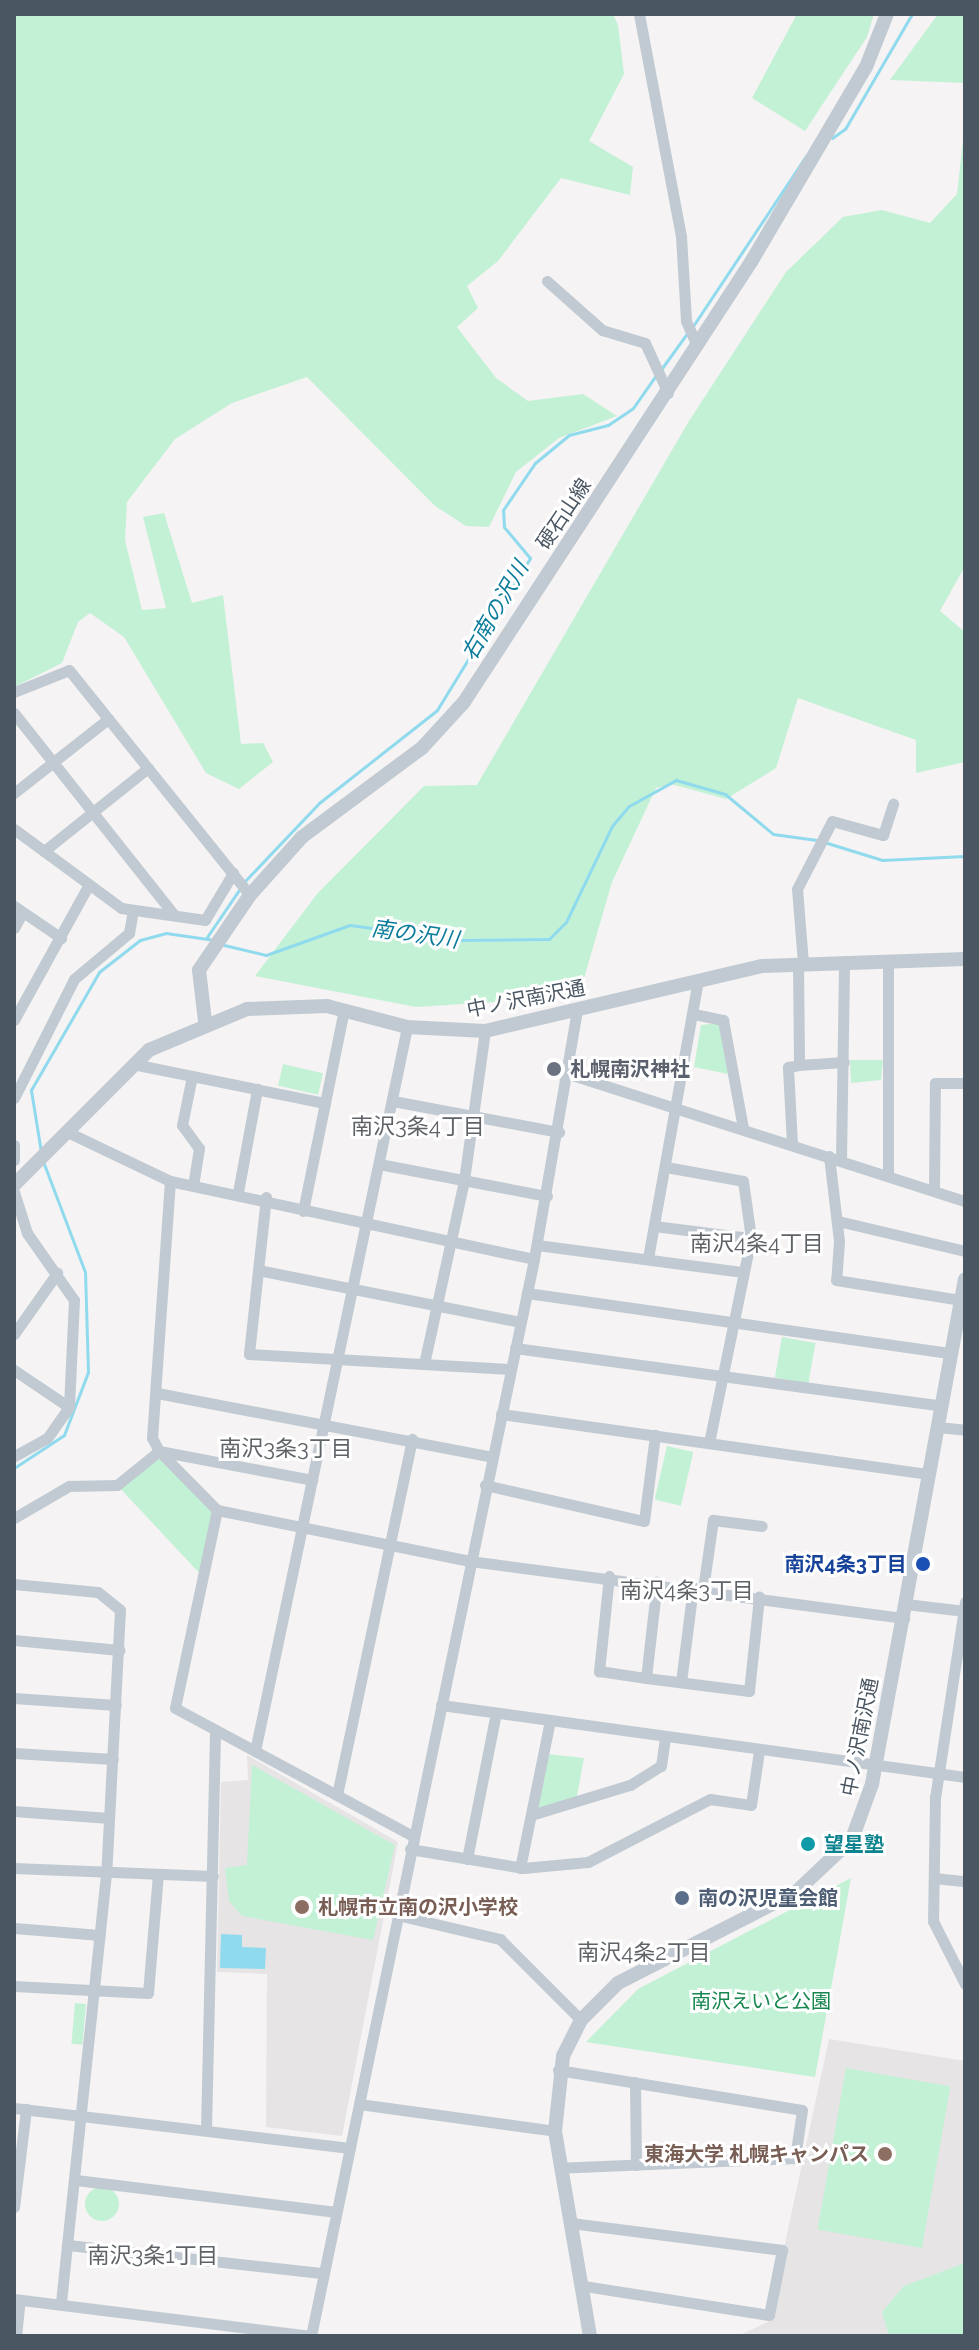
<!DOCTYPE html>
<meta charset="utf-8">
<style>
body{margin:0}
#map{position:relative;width:979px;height:2350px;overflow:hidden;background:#f5f3f3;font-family:Raleway,"Noto Sans JP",sans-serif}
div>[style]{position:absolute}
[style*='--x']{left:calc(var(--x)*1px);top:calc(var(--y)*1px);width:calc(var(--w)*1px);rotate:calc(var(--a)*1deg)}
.education>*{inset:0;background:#e6e4e5}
.green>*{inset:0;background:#c3f1d5;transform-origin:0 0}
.round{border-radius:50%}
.water>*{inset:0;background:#90daee}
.stream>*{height:3px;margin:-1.5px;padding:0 1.5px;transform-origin:1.5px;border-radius:1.5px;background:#90daee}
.minor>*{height:11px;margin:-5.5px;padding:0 5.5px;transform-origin:5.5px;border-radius:5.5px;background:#c1cad2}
.tertiary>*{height:14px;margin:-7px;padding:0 7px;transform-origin:7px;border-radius:7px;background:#c1cad2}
.dots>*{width:22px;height:22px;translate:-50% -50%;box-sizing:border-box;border:4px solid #fff;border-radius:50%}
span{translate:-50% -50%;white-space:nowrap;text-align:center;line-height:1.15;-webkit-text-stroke:6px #fff;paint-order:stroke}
.street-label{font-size:20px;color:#4a5661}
.worship-label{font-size:20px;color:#5b616d;font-weight:700}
.left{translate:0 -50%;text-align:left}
.transit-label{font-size:20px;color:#164399;font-weight:700}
.right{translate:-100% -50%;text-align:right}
.culture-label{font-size:20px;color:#0d838f;font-weight:700}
.service-label{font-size:20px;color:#4e5e75;font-weight:700}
.education-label{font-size:20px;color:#785e54;font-weight:700}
.park-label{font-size:20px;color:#17864f}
.water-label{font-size:22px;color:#0c7c9b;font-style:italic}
.neighbourhood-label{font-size:22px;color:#5f6368}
.frame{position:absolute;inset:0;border:16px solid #4a5661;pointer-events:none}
</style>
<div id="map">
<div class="education">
<i style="clip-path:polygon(247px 1755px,398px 1842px,342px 2136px,266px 2127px,267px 1974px,217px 1972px,221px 1782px,248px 1780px)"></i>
<i style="clip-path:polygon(829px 2039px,965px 2061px,965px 2336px,738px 2336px,768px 2322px)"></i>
</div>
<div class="green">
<i style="clip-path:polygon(14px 14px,613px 14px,618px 25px,624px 74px,589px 141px,633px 167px,630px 195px,561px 178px,498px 261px,467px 286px,478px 308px,457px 327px,496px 378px,528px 401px,583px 394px,617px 416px,559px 438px,516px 472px,489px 527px,466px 526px,435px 506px,307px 377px,232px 403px,175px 439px,127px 502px,125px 540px,142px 610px,166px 608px,143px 517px,164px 513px,192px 603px,223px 595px,241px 744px,263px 743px,273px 762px,239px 789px,206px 773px,124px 637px,90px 613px,78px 622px,62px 663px,14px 687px)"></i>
<i style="clip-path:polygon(797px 14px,874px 14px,867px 37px,805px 131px,752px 98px)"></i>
<i style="clip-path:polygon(938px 14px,965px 14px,965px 83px,890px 80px)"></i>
<i style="clip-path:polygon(965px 122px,965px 566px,940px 611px,965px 632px,965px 762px,916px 773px,916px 740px,798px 698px,776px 768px,726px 799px,671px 784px,656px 788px,612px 882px,580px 992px,571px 997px,416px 1007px,255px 976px,317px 894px,424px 786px,477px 785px,689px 421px,786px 272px,843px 217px,882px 210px,930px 223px,957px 194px)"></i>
<i style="clip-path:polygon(719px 1023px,728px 1074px,694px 1067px,701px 1025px)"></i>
<i style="clip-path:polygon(850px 1060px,883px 1060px,881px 1080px,851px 1083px)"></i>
<i style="left:283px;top:1064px;width:41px;height:22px;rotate:13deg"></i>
<i style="left:782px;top:1337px;width:34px;height:41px;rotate:10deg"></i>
<i style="left:667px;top:1446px;width:27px;height:55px;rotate:13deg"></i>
<i style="clip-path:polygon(159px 1451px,217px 1510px,203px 1577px,117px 1485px)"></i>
<i style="clip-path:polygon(548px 1754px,584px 1758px,576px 1801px,537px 1810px)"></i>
<i style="clip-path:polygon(252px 1765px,395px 1845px,373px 1940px,242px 1916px,229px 1901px,225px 1868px,247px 1865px)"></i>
<i style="clip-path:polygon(851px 1878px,815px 2077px,586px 2042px,638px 1989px)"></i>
<i style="left:75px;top:2003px;width:11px;height:41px;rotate:5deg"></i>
<i style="left:846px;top:2068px;width:106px;height:164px;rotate:10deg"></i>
<i class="round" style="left:85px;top:2187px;width:34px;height:34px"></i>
<i style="clip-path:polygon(965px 2263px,965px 2336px,889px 2336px,882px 2312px,904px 2286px)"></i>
</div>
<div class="water">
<i style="clip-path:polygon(221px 1934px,242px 1935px,242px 1947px,266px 1948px,265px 1969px,220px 1968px)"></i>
</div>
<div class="stream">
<i style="--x:832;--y:138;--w:16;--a:-35"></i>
<i style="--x:845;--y:129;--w:133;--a:-59.8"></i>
<i style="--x:693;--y:326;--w:204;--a:-56.4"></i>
<i style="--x:662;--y:368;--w:44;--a:-54.2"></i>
<i style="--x:824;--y:842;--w:61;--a:17.2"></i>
<i style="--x:882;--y:860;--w:83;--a:-2.8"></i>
<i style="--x:245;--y:881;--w:108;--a:-46.5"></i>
<i style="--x:319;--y:803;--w:150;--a:-38.2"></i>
<i style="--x:437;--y:710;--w:178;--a:-58.5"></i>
<i style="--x:530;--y:558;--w:40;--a:-130"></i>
<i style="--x:504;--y:527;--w:17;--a:-93"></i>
<i style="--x:503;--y:510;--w:57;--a:-55.8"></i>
<i style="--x:535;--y:463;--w:44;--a:-39.5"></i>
<i style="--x:569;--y:435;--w:40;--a:-14.4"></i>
<i style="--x:608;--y:425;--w:30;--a:-34"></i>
<i style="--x:633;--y:408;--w:38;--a:-55"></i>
<i style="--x:207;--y:937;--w:60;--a:-55.8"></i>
<i style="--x:224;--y:945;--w:43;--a:13.4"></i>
<i style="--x:266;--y:955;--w:89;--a:-19.7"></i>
<i style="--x:350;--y:925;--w:110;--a:7.8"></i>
<i style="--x:459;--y:940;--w:90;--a:-0.6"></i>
<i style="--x:549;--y:939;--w:24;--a:-45"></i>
<i style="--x:566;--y:922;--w:106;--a:-64.4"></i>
<i style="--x:612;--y:826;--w:26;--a:-50"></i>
<i style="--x:629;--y:806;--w:54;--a:-29"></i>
<i style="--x:676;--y:780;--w:51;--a:15.9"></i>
<i style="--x:725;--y:794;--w:62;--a:39.8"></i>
<i style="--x:773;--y:834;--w:44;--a:7.8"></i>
<i style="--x:41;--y:1152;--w:63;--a:-99.2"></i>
<i style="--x:31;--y:1090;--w:136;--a:-60"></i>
<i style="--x:99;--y:972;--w:52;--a:-38"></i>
<i style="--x:140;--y:940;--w:27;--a:-15"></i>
<i style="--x:166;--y:933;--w:49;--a:8.3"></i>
<i style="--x:14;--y:1468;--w:60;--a:-33.4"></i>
<i style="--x:64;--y:1435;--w:67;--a:-69.1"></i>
<i style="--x:88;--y:1372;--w:100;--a:-91.7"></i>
<i style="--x:85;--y:1272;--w:116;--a:-110.8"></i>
</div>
<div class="minor">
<i style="--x:639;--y:14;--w:226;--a:79.3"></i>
<i style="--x:681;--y:236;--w:85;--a:86.6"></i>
<i style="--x:686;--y:321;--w:27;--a:66"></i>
<i style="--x:547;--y:281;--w:74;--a:41.7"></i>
<i style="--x:602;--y:330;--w:45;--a:16.8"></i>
<i style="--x:645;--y:343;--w:55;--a:65.3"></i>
<i style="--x:14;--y:692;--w:59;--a:-21.8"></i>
<i style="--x:69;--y:670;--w:289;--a:51.2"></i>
<i style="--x:14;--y:713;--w:258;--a:51.6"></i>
<i style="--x:14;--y:793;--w:120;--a:-38.2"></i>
<i style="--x:14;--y:829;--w:133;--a:36.4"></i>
<i style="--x:121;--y:908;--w:85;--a:8.1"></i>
<i style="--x:205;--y:920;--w:55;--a:-59.2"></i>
<i style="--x:44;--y:851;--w:133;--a:-38.6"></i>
<i style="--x:14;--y:906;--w:57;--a:34.2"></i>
<i style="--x:14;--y:928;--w:18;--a:-61"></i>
<i style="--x:803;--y:963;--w:74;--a:-94.6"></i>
<i style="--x:797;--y:889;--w:76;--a:-62.8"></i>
<i style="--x:832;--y:821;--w:53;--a:15.4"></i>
<i style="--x:883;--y:835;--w:33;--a:-72"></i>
<i style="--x:798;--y:964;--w:101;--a:89.4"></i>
<i style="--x:799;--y:1065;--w:45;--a:-3.8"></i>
<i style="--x:694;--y:1014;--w:30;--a:12"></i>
<i style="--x:723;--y:1020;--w:110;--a:79.5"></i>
<i style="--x:14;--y:1020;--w:153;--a:-61.1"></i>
<i style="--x:133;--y:1064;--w:196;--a:11.5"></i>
<i style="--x:569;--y:1074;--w:416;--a:17.8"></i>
<i style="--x:192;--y:1076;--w:50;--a:101.5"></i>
<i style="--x:182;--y:1125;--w:29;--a:54"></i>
<i style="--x:199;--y:1148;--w:37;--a:99"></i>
<i style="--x:14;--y:1098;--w:133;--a:-63.2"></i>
<i style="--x:74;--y:979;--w:72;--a:-39.9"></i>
<i style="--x:129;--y:933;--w:23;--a:-80"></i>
<i style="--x:393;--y:1101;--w:169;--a:10.6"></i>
<i style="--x:792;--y:1144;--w:77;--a:-93"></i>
<i style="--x:788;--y:1067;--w:11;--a:-10"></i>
<i style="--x:14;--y:1145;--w:15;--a:90"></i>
<i style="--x:829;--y:1156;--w:86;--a:83.3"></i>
<i style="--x:839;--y:1241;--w:39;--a:94"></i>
<i style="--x:836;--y:1280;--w:127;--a:9.1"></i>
<i style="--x:841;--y:1159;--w:198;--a:-89.1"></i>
<i style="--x:379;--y:1164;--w:171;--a:10.8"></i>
<i style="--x:666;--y:1167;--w:78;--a:10.3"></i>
<i style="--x:743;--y:1181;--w:58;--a:82"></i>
<i style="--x:751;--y:1238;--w:209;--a:101.6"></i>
<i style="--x:888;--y:1175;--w:215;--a:-90"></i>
<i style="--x:170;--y:1181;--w:372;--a:12.1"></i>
<i style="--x:934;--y:1190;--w:107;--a:-89.5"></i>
<i style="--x:935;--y:1083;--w:30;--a:0"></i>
<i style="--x:14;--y:1192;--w:43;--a:72.4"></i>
<i style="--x:27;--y:1233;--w:82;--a:55"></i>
<i style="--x:74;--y:1300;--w:107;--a:92.7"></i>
<i style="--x:69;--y:1407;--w:38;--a:125"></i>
<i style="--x:47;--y:1438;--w:38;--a:151"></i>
<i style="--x:238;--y:1192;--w:105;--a:-79.5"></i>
<i style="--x:266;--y:1197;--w:158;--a:96.2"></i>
<i style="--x:249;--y:1354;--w:261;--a:3.3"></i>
<i style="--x:303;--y:1211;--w:205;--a:-78.5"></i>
<i style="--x:838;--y:1221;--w:130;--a:13.3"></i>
<i style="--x:654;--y:1226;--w:98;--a:7.1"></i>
<i style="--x:537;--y:1245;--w:208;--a:7.5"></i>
<i style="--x:648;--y:1258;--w:281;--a:-79.8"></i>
<i style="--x:258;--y:1270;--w:268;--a:11.2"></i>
<i style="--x:527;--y:1293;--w:428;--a:8.1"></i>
<i style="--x:14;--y:1334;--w:75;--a:-54.8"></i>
<i style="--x:515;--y:1348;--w:431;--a:7.7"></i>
<i style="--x:424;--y:1364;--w:188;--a:-77.7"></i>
<i style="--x:464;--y:1180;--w:150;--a:-82"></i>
<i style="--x:14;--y:1370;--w:66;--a:33.9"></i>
<i style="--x:157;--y:1393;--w:340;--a:10.8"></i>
<i style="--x:501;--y:1414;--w:432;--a:8"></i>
<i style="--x:938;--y:1427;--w:27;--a:6"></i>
<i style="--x:159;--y:1451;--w:83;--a:45.5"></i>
<i style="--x:217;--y:1510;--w:258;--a:11.4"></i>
<i style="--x:470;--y:1561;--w:438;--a:7.5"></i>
<i style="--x:159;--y:1451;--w:156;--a:10.7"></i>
<i style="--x:485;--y:1485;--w:163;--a:12.8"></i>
<i style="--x:644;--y:1521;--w:87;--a:-82.7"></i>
<i style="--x:217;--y:1510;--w:202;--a:102"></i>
<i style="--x:175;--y:1708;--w:270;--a:28.3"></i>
<i style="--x:14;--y:1518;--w:64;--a:-30.2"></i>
<i style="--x:69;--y:1486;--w:48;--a:-1.2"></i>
<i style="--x:117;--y:1485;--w:54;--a:-39"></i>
<i style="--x:159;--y:1451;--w:15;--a:-118"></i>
<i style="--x:152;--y:1438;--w:258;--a:-86"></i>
<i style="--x:170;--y:1181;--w:116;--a:-154.5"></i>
<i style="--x:609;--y:1576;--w:96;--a:96"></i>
<i style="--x:599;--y:1671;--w:48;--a:8.5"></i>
<i style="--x:646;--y:1678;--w:104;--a:7.2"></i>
<i style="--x:749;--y:1691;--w:95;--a:-83.9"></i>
<i style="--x:14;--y:1584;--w:84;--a:5.4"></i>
<i style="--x:98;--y:1592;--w:28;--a:39"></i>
<i style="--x:120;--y:1610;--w:264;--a:93"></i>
<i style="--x:106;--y:1874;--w:433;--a:96"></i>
<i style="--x:703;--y:1589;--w:70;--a:-81.8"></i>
<i style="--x:713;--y:1520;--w:49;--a:7"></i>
<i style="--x:965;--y:1602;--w:197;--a:98.7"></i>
<i style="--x:935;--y:1797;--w:124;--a:90.9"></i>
<i style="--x:933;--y:1921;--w:71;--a:63.1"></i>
<i style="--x:906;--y:1604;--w:59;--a:6.8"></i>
<i style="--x:14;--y:1640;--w:106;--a:5.4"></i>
<i style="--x:646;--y:1678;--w:97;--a:-83.5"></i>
<i style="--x:681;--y:1682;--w:96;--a:-82.8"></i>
<i style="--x:14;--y:1698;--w:102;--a:3.9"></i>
<i style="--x:441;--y:1705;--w:529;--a:7.82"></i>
<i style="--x:255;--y:1751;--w:740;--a:-78.14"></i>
<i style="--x:14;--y:1753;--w:99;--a:3.5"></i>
<i style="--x:337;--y:1795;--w:364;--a:-78.1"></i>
<i style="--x:14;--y:1811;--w:95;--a:4.2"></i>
<i style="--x:531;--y:1815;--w:103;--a:-16.9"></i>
<i style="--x:630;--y:1785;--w:36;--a:-32"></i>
<i style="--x:661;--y:1766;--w:29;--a:-82"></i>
<i style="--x:410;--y:1849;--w:115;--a:9.5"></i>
<i style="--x:523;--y:1868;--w:65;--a:-5.3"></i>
<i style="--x:588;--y:1862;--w:137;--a:-27.3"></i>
<i style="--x:710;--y:1799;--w:41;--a:8.3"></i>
<i style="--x:751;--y:1805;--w:55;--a:-81.6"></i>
<i style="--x:467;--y:1859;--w:149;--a:-78.8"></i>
<i style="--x:14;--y:1868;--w:199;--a:2.3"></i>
<i style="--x:520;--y:1868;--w:150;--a:-78.5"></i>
<i style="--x:934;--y:1878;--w:31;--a:6"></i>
<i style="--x:397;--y:1915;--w:106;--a:13.1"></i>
<i style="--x:500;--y:1939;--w:115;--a:45"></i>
<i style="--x:14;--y:1928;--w:86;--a:4.7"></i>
<i style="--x:14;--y:1986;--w:134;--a:3"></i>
<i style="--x:148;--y:1993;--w:118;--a:-85.2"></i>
<i style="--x:558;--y:2070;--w:247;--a:9.3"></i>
<i style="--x:802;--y:2110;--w:49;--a:98.3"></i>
<i style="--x:795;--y:2158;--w:234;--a:177.6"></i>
<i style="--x:635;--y:2082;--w:83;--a:89.3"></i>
<i style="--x:359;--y:2104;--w:198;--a:7.8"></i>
<i style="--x:14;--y:2108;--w:338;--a:6.8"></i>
<i style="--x:206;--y:2130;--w:400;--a:-88.7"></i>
<i style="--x:76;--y:2180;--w:262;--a:7"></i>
<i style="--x:14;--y:2207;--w:99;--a:-83"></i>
<i style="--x:571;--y:2223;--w:213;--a:7.3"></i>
<i style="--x:782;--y:2250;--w:66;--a:101.3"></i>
<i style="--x:769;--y:2315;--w:188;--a:-171.1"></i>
<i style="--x:68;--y:2245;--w:257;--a:6.3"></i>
<i style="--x:14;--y:2299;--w:299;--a:7.1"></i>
<i style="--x:16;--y:2336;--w:36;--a:-84"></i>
<i style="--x:311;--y:2336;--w:1100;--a:-78.3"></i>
<i style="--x:534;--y:1259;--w:252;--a:-80.2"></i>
</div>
<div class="tertiary">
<i style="--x:205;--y:1021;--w:51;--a:-96.7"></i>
<i style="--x:199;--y:970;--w:91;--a:-55.8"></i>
<i style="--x:250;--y:895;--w:78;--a:-48.1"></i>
<i style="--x:302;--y:837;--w:149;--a:-36.6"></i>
<i style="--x:422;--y:748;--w:62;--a:-47.6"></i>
<i style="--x:464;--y:702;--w:525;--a:-56.88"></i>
<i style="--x:751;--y:262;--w:226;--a:-59.5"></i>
<i style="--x:866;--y:67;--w:57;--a:-68.4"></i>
<i style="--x:14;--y:1185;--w:191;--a:-45"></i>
<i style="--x:149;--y:1050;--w:106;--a:-22.7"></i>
<i style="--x:247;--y:1009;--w:80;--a:-2.1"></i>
<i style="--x:327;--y:1006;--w:83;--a:14.7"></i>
<i style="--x:407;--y:1027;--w:78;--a:2.9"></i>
<i style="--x:485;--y:1031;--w:285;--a:-13.2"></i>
<i style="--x:763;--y:966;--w:202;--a:-2"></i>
<i style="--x:590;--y:2336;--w:208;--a:-99.7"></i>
<i style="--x:555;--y:2131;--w:75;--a:-83.9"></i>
<i style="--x:563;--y:2056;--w:40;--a:-63.4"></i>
<i style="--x:581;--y:2020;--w:52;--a:-45"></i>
<i style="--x:618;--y:1983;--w:200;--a:-27.1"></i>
<i style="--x:796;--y:1892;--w:77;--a:-43.4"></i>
<i style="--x:852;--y:1839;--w:59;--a:-70"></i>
<i style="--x:872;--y:1784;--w:513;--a:-79.57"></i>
</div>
<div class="dots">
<i style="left:554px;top:1069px;background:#6b7280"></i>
<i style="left:923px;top:1564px;background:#1a4fb4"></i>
<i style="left:808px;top:1844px;background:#0f9aa8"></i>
<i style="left:682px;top:1898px;background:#5c6f8a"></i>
<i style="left:302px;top:1907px;background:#8d6e63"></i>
<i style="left:885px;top:2154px;background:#8d6e63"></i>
</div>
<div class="street-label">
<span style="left:564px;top:514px;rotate:-56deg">硬石山線</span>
<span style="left:526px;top:999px;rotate:-11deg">中ノ沢南沢通</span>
<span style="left:860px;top:1737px;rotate:-79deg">中ノ沢南沢通</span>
</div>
<div class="worship-label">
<span class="left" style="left:570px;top:1069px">札幌南沢神社</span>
</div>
<div class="transit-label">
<span class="right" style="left:907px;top:1564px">南沢4条3丁目</span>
</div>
<div class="culture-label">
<span class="left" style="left:824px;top:1844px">望星塾</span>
</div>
<div class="service-label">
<span class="left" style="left:698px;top:1898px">南の沢児童会館</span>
</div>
<div class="education-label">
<span class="left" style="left:318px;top:1907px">札幌市立南の沢小学校</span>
<span class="right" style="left:869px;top:2154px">東海大学 札幌キャンパス</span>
</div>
<div class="park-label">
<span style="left:761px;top:2001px">南沢えいと公園</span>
</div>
<div class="water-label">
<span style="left:495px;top:611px;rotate:-60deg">右南の沢川</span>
<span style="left:415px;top:934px;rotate:8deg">南の沢川</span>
</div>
<div class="neighbourhood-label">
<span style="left:418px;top:1127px">南沢3条4丁目</span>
<span style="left:757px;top:1244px">南沢4条4丁目</span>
<span style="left:286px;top:1449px">南沢3条3丁目</span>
<span style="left:687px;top:1591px">南沢4条3丁目</span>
<span style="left:644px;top:1953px">南沢4条2丁目</span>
<span style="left:153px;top:2256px">南沢3条1丁目</span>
</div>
<div class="frame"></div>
</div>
